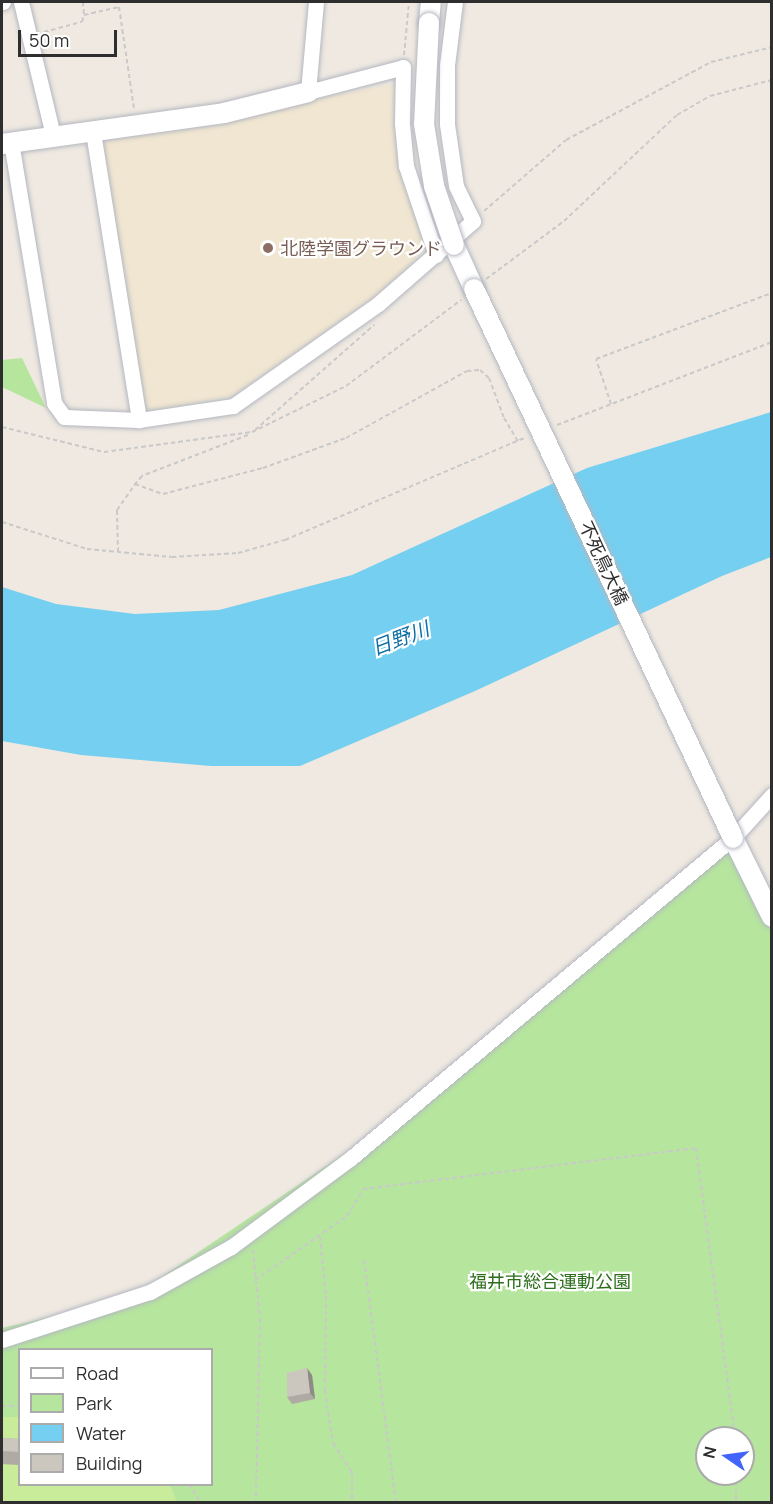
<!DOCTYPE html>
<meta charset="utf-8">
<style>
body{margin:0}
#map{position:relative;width:773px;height:1504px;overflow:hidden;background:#efe9e1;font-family:Manrope,"Noto Sans JP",sans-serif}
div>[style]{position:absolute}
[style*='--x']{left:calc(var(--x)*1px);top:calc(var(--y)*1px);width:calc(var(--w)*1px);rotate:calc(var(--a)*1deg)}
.education>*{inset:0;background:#f0e6d1}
.green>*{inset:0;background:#b6e59e}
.pitch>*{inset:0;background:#c9ec9a}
.water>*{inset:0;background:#75cff0}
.path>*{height:2px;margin-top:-1px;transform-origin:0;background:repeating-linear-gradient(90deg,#c9c9c9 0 4.5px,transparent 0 7.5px)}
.roads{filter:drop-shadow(0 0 2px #b4b7c1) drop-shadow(0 0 2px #b4b7c1)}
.minor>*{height:15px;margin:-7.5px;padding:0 7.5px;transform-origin:7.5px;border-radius:7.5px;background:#fff}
.tertiary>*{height:20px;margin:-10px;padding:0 10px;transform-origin:10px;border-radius:10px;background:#fff}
.bridges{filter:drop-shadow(0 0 2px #b4b7c1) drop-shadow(0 0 2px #b4b7c1)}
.tertiary-bridge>*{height:20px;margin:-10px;padding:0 10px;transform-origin:10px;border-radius:10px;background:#fff}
.wall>*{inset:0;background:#afaba4;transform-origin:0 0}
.shaded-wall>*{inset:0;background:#8e8b86}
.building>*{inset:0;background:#cbc7bf;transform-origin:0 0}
.dots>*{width:16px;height:16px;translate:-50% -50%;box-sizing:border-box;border:3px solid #fff;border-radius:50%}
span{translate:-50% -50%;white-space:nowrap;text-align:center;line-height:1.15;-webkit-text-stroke:4.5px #fff;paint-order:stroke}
.education-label{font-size:18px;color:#785e54}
.left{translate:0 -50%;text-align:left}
.street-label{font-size:18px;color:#2e2e2e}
.park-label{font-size:18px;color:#2c6e1b}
.water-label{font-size:20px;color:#0d6fa3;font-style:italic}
.frame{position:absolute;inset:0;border:3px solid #2e2e2e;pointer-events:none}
.legend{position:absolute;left:18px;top:1348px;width:195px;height:138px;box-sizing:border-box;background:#fff;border:2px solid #ababab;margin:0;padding:8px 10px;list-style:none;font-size:18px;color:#2e2e2e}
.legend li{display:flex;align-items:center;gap:12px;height:30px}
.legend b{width:30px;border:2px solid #ababab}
.north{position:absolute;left:695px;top:1426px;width:60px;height:60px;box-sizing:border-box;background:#fff;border:2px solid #ababab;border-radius:50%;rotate:283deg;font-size:16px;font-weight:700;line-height:24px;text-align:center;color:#2e2e2e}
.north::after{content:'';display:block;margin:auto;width:21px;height:27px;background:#4264fb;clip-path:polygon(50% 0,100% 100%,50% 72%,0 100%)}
.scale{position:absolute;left:18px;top:30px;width:99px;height:27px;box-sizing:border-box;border:3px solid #2e2e2e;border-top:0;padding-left:8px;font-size:18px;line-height:21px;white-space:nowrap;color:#2e2e2e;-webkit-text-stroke:4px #fff;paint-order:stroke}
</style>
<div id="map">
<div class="education">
<i style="clip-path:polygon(396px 84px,395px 126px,422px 240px,419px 256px,375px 296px,233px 396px,149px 411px,140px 402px,100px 145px,104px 137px)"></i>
</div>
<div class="green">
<i style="clip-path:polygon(22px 358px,46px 408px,2px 387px,2px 360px)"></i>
<i style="clip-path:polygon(evenodd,733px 838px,771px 929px,771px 1502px,2px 1502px,2px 1328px,129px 1299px,409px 1110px,733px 838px,20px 1350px,212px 1350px,212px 1484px,20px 1484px,20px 1350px,733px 838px,707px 1438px,743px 1438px,743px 1474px,707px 1474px,707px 1438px)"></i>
</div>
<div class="pitch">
<i style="clip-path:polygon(2px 1417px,19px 1417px,20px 1484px,170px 1485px,177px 1502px,2px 1502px)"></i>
</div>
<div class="water">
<i style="clip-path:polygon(771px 412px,771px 557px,722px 576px,475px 691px,300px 766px,211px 766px,81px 755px,2px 741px,2px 587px,56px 604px,135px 614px,219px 610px,352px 575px,587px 468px)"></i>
</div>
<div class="path">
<i style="--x:83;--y:2;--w:13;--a:86"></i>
<i style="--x:84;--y:15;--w:36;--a:-13"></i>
<i style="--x:119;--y:7;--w:102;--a:81.6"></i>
<i style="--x:44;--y:32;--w:39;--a:-15"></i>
<i style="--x:82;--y:22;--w:7;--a:-74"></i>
<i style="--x:404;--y:55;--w:53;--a:-84.6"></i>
<i style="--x:484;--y:211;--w:108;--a:-40.9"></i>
<i style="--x:566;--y:140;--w:165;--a:-28.3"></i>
<i style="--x:711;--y:62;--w:63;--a:-13.8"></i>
<i style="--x:486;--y:279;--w:97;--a:-36.6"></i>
<i style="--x:564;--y:221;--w:155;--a:-43.2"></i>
<i style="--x:677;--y:115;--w:38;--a:-30"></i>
<i style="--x:710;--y:96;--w:64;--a:-14.5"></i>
<i style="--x:611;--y:404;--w:47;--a:-108.4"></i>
<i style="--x:596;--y:359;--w:188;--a:-20.6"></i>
<i style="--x:557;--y:425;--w:230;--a:-21.1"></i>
<i style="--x:2;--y:427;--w:105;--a:13.8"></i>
<i style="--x:104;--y:452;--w:149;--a:-7.7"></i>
<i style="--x:252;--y:432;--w:105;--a:-26.1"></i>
<i style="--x:346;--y:386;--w:144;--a:-36.8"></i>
<i style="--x:255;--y:430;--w:159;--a:-41.4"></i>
<i style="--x:248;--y:435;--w:114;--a:158.9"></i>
<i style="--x:142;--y:476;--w:11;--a:131"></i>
<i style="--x:135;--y:484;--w:30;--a:20"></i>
<i style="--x:163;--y:494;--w:103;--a:-14.6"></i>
<i style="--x:263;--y:468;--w:88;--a:-19.9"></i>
<i style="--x:346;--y:438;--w:138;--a:-29"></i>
<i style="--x:467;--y:371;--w:13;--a:-4"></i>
<i style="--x:480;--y:370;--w:12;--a:42"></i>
<i style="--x:489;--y:378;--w:43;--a:69.4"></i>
<i style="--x:504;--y:418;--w:27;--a:59"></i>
<i style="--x:2;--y:522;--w:89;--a:17.6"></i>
<i style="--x:87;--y:549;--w:85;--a:5.4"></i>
<i style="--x:172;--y:557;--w:66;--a:-3.5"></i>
<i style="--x:238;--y:553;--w:49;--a:-15.5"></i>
<i style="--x:285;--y:540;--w:262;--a:-23.1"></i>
<i style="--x:118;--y:552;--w:42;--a:-91.4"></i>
<i style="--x:117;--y:510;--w:32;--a:-55"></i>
<i style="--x:320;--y:1237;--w:59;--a:84.2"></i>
<i style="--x:326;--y:1296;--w:94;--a:90.6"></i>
<i style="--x:325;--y:1390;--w:54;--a:81.4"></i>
<i style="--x:333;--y:1443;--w:35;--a:57"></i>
<i style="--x:352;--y:1472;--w:30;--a:90"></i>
<i style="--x:253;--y:1250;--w:69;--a:84.2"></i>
<i style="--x:260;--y:1319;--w:183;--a:91.3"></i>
<i style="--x:364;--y:1260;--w:244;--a:82.5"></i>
<i style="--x:255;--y:1280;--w:112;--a:-34.8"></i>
<i style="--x:347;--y:1216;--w:31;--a:-59"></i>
<i style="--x:363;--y:1189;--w:336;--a:-7"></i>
<i style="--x:696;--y:1148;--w:293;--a:82.3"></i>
<i style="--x:2;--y:1406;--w:18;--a:0"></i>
<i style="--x:736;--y:1474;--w:28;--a:90"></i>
<i style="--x:189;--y:1484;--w:21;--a:59"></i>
</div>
<div class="roads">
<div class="minor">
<i style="--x:2;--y:2;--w:1;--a:0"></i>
<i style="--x:21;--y:2;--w:137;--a:76.5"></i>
<i style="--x:316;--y:2;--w:90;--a:95.1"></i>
<i style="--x:308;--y:92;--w:98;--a:-14.7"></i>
<i style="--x:403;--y:67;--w:56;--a:91"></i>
<i style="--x:402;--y:123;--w:43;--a:84.7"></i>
<i style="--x:406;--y:166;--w:94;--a:71.4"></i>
<i style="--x:93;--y:132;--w:292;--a:80.9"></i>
<i style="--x:11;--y:142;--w:265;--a:80.6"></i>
<i style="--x:54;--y:403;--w:17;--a:54"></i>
<i style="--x:64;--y:417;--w:75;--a:2.3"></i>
<i style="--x:139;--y:420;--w:95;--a:-8.5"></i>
<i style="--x:233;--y:406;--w:177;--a:-35.1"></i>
<i style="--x:378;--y:304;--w:126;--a:-41.1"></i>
<i style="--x:473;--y:221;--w:39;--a:-116"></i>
<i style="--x:456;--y:186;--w:63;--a:-98.3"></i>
<i style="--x:447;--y:124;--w:59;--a:-90"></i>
<i style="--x:447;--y:65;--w:64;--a:-82.8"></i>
<i style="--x:2;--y:1340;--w:156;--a:-18"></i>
<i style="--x:150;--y:1292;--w:93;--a:-29.1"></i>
<i style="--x:231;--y:1247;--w:149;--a:-36.6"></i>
<i style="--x:351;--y:1158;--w:498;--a:-40"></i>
<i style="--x:733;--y:838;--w:58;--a:-47.8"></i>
</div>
<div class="tertiary">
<i style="--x:429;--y:23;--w:21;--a:-85"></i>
<i style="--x:2;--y:144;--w:224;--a:-7.9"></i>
<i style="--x:224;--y:113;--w:87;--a:-14"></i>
<i style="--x:454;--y:245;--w:48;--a:65.6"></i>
<i style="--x:733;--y:838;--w:88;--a:63.7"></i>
</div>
</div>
<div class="bridges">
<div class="tertiary-bridge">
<i style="--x:429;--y:23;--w:101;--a:92.8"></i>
<i style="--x:424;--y:124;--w:63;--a:80.8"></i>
<i style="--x:434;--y:186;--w:62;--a:71.3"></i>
<i style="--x:474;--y:289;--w:607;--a:64.74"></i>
</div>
</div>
<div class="wall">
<i style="clip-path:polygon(312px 1375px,315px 1399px,292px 1404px,287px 1397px)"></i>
<i style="left:2px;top:1438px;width:18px;height:26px;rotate:3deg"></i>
</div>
<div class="shaded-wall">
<i style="clip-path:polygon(307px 1368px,312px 1375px,315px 1399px,310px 1393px)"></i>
</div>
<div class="building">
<i style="clip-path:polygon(307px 1368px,310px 1393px,287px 1397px,287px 1373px)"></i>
<i style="left:2px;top:1438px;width:18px;height:13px;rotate:3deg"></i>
</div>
<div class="dots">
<i style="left:268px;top:248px;background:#8d6e63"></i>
</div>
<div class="education-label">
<span class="left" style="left:280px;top:248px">北陸学園グラウンド</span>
</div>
<div class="street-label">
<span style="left:604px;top:563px;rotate:65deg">不死鳥大橋</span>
</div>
<div class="park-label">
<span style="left:550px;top:1281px">福井市総合運動公園</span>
</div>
<div class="water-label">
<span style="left:400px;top:638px;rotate:-21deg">日野川</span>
</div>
<div class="frame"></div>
<ul class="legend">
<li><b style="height:8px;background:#fff"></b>Road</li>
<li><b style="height:16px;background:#b6e59e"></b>Park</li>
<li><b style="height:16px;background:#75cff0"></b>Water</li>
<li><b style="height:16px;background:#cbc7bf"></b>Building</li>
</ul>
<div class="north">N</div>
<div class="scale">50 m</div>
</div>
